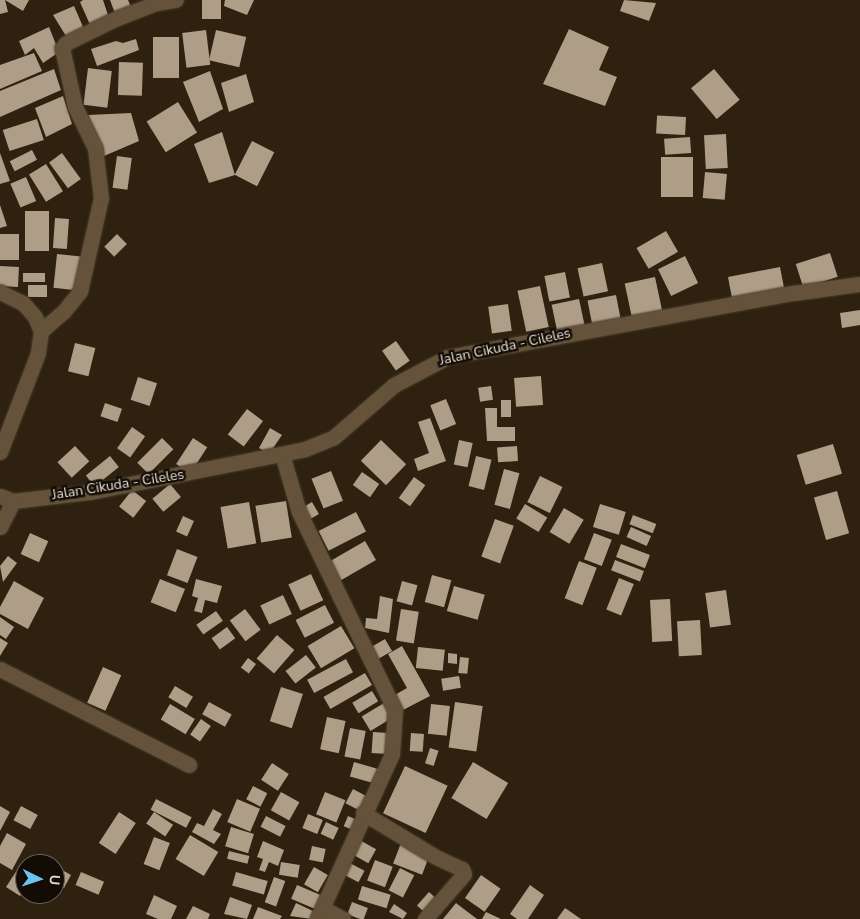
<!DOCTYPE html>
<style>
body{margin:0}
#map{position:relative;width:860px;height:919px;overflow:hidden;background:#2e210f;font-family:"Nunito Sans",sans-serif}
div>[style]{position:absolute}
[style*='--x']{left:calc(var(--x)*1px);top:calc(var(--y)*1px);width:calc(var(--w)*1px);rotate:calc(var(--a)*1deg)}
.building>*{inset:0;background:#ae9e88;transform-origin:0 0}
.roads{filter:drop-shadow(0 0 1px #483c2b) drop-shadow(0 0 1px #483c2b)}
.minor>*{height:15px;margin:-7.5px;padding:0 7.5px;transform-origin:7.5px;border-radius:7.5px;background:#64523a}
span{translate:-50% -50%;white-space:nowrap;text-align:center;line-height:1.15;-webkit-text-stroke:5px #120c05;paint-order:stroke}
.street-label{font-size:14px;color:#e9e0d5}
.north{position:absolute;left:15px;top:854px;width:50px;height:50px;box-sizing:border-box;background:#120c05;border:1px solid #686158;border-radius:50%;rotate:94deg;font-size:14px;font-weight:700;line-height:20px;text-align:center;color:#e9e0d5}
.north::after{content:'';display:block;margin:auto;width:18px;height:22px;background:#6fc2f4;clip-path:polygon(50% 0,100% 100%,50% 72%,0 100%)}
</style>
<div id="map">
<div class="building">
<i style="clip-path:polygon(0 0,5px 0,8px 12px,0 14px)"></i>
<i style="clip-path:polygon(5px 0,29px 0,23px 11px)"></i>
<i style="clip-path:polygon(83px 0,103px 0,109px 18px,91px 27px,80px 2px)"></i>
<i style="clip-path:polygon(110px 0,128px 0,132px 9px,116px 16px)"></i>
<i style="left:202px;top:0;width:19px;height:19px"></i>
<i style="clip-path:polygon(225px 0,254px 0,247px 15px,224px 6px)"></i>
<i style="clip-path:polygon(624px 0,656px 3px,649px 21px,620px 11px)"></i>
<i style="clip-path:polygon(74px 6px,84px 29px,66px 36px,53px 15px)"></i>
<i style="clip-path:polygon(49px 27px,59px 52px,43px 63px,34px 48px,25px 55px,19px 41px)"></i>
<i style="clip-path:polygon(569px 29px,609px 47px,599px 70px,617px 77px,605px 106px,543px 84px)"></i>
<i style="left:206px;top:30px;width:35px;height:24px;rotate:83deg"></i>
<i style="left:216px;top:30px;width:31px;height:31px;rotate:13deg"></i>
<i style="left:153px;top:37px;width:26px;height:41px"></i>
<i style="clip-path:polygon(136px 39px,139px 50px,97px 66px,91px 49px,116px 41px,123px 43px)"></i>
<i style="clip-path:polygon(34px 53px,42px 71px,0 89px,0 65px)"></i>
<i style="left:119px;top:62px;width:24px;height:33px;rotate:2deg"></i>
<i style="left:88px;top:68px;width:24px;height:37px;rotate:7deg"></i>
<i style="clip-path:polygon(54px 69px,61px 90px,0 117px,0 91px)"></i>
<i style="left:714px;top:69px;width:40px;height:30px;rotate:50deg"></i>
<i style="clip-path:polygon(210px 71px,223px 109px,199px 122px,183px 82px)"></i>
<i style="clip-path:polygon(246px 74px,254px 102px,229px 112px,221px 83px)"></i>
<i style="clip-path:polygon(63px 96px,72px 124px,46px 137px,35px 108px)"></i>
<i style="left:178px;top:102px;width:36px;height:37px;rotate:58deg"></i>
<i style="clip-path:polygon(131px 113px,139px 141px,104px 156px,88px 115px)"></i>
<i style="left:686px;top:117px;width:18px;height:29px;rotate:93deg"></i>
<i style="left:37px;top:119px;width:22px;height:36px;rotate:72deg"></i>
<i style="clip-path:polygon(222px 132px,235px 175px,209px 183px,194px 144px)"></i>
<i style="left:726px;top:134px;width:34px;height:22px;rotate:87deg"></i>
<i style="left:690px;top:137px;width:16px;height:26px;rotate:86deg"></i>
<i style="left:252px;top:141px;width:25px;height:38px;rotate:27deg"></i>
<i style="left:32px;top:150px;width:11px;height:25px;rotate:63deg"></i>
<i style="clip-path:polygon(0 153px,10px 181px,0 184px)"></i>
<i style="left:62px;top:153px;width:32px;height:16px;rotate:54deg"></i>
<i style="left:117px;top:156px;width:15px;height:32px;rotate:8deg"></i>
<i style="left:661px;top:157px;width:32px;height:40px"></i>
<i style="left:46px;top:164px;width:32px;height:20px;rotate:58deg"></i>
<i style="left:705px;top:172px;width:22px;height:26px;rotate:5deg"></i>
<i style="left:26px;top:177px;width:26px;height:17px;rotate:67deg"></i>
<i style="clip-path:polygon(0 205px,7px 226px,0 228px)"></i>
<i style="left:25px;top:211px;width:24px;height:40px"></i>
<i style="left:55px;top:218px;width:14px;height:30px;rotate:4deg"></i>
<i style="left:666px;top:231px;width:24px;height:34px;rotate:60deg"></i>
<i style="left:0;top:234px;width:19px;height:26px"></i>
<i style="left:117px;top:234px;width:14px;height:18px;rotate:45deg"></i>
<i style="left:830px;top:253px;width:25px;height:36px;rotate:72deg"></i>
<i style="left:57px;top:254px;width:27px;height:34px;rotate:6deg"></i>
<i style="left:685px;top:256px;width:30px;height:30px;rotate:64deg"></i>
<i style="left:602px;top:263px;width:29px;height:25px;rotate:78deg"></i>
<i style="left:0;top:266px;width:19px;height:20px;rotate:3deg"></i>
<i style="left:780px;top:267px;width:21px;height:53px;rotate:79deg"></i>
<i style="left:565px;top:272px;width:26px;height:21px;rotate:79deg"></i>
<i style="left:23px;top:273px;width:22px;height:9px"></i>
<i style="left:655px;top:277px;width:34px;height:31px;rotate:78deg"></i>
<i style="left:28px;top:285px;width:19px;height:12px"></i>
<i style="left:540px;top:286px;width:42px;height:23px;rotate:78deg"></i>
<i style="left:616px;top:295px;width:26px;height:29px;rotate:79deg"></i>
<i style="left:579px;top:299px;width:30px;height:28px;rotate:78deg"></i>
<i style="left:508px;top:304px;width:27px;height:20px;rotate:82deg"></i>
<i style="clip-path:polygon(860px 310px,860px 325px,842px 328px,840px 313px)"></i>
<i style="left:396px;top:341px;width:24px;height:17px;rotate:55deg"></i>
<i style="left:75px;top:343px;width:21px;height:29px;rotate:14deg"></i>
<i style="left:541px;top:376px;width:29px;height:27px;rotate:86deg"></i>
<i style="left:138px;top:377px;width:20px;height:24px;rotate:18deg"></i>
<i style="left:491px;top:386px;width:14px;height:13px;rotate:82deg"></i>
<i style="left:446px;top:399px;width:27px;height:17px;rotate:68deg"></i>
<i style="left:501px;top:400px;width:10px;height:17px"></i>
<i style="left:105px;top:403px;width:18px;height:14px;rotate:19deg"></i>
<i style="clip-path:polygon(485px 408px,497px 408px,497px 427px,515px 427px,515px 441px,487px 441px)"></i>
<i style="left:247px;top:409px;width:20px;height:32px;rotate:37deg"></i>
<i style="clip-path:polygon(430px 418px,446px 461px,418px 471px,414px 459px,429px 453px,418px 422px)"></i>
<i style="left:132px;top:427px;width:16px;height:26px;rotate:35deg"></i>
<i style="clip-path:polygon(270px 428px,282px 435px,269px 454px,259px 448px)"></i>
<i style="left:162px;top:438px;width:16px;height:35px;rotate:45deg"></i>
<i style="left:193px;top:438px;width:17px;height:31px;rotate:33deg"></i>
<i style="left:381px;top:440px;width:35px;height:29px;rotate:44deg"></i>
<i style="left:459px;top:440px;width:14px;height:25px;rotate:12deg"></i>
<i style="left:833px;top:444px;width:31px;height:38px;rotate:73deg"></i>
<i style="left:75px;top:446px;width:21px;height:24px;rotate:47deg"></i>
<i style="left:517px;top:446px;width:15px;height:20px;rotate:86deg"></i>
<i style="left:110px;top:456px;width:14px;height:31px;rotate:51deg"></i>
<i style="left:476px;top:456px;width:16px;height:31px;rotate:14deg"></i>
<i style="left:504px;top:469px;width:16px;height:37px;rotate:15deg"></i>
<i style="left:331px;top:471px;width:32px;height:21px;rotate:68deg"></i>
<i style="left:362px;top:472px;width:21px;height:16px;rotate:35deg"></i>
<i style="left:540px;top:476px;width:25px;height:29px;rotate:26deg"></i>
<i style="left:414px;top:477px;width:14px;height:26px;rotate:36deg"></i>
<i style="left:170px;top:484px;width:17px;height:23px;rotate:50deg"></i>
<i style="left:132px;top:490px;width:18px;height:21px;rotate:38deg"></i>
<i style="left:837px;top:491px;width:44px;height:24px;rotate:74deg"></i>
<i style="left:286px;top:501px;width:37px;height:31px;rotate:81deg"></i>
<i style="left:249px;top:502px;width:42px;height:29px;rotate:80deg"></i>
<i style="left:312px;top:502px;width:14px;height:12px;rotate:60deg"></i>
<i style="left:525px;top:504px;width:26px;height:17px;rotate:31deg"></i>
<i style="left:600px;top:504px;width:27px;height:24px;rotate:17deg"></i>
<i style="left:564px;top:508px;width:23px;height:28px;rotate:31deg"></i>
<i style="left:356px;top:512px;width:22px;height:42px;rotate:63deg"></i>
<i style="left:633px;top:515px;width:25px;height:10px;rotate:21deg"></i>
<i style="left:183px;top:516px;width:12px;height:17px;rotate:24deg"></i>
<i style="left:495px;top:519px;width:20px;height:40px;rotate:20deg"></i>
<i style="left:631px;top:527px;width:22px;height:11px;rotate:24deg"></i>
<i style="left:30px;top:533px;width:20px;height:23px;rotate:24deg"></i>
<i style="left:594px;top:533px;width:19px;height:28px;rotate:21deg"></i>
<i style="left:365px;top:541px;width:22px;height:42px;rotate:60deg"></i>
<i style="left:621px;top:544px;width:31px;height:14px;rotate:21deg"></i>
<i style="left:177px;top:549px;width:22px;height:28px;rotate:21deg"></i>
<i style="clip-path:polygon(8px 556px,17px 563px,3px 582px,0 566px)"></i>
<i style="left:615px;top:560px;width:31px;height:11px;rotate:21deg"></i>
<i style="left:579px;top:561px;width:19px;height:40px;rotate:21deg"></i>
<i style="left:311px;top:574px;width:29px;height:25px;rotate:65deg"></i>
<i style="left:432px;top:575px;width:20px;height:28px;rotate:15deg"></i>
<i style="left:619px;top:578px;width:16px;height:34px;rotate:22deg"></i>
<i style="left:160px;top:579px;width:27px;height:25px;rotate:22deg"></i>
<i style="clip-path:polygon(196px 579px,222px 586px,217px 603px,205px 600px,202px 613px,194px 611px,198px 598px,192px 596px)"></i>
<i style="clip-path:polygon(14px 581px,44px 598px,28px 629px,0 614px,0 607px)"></i>
<i style="left:402px;top:581px;width:16px;height:21px;rotate:15deg"></i>
<i style="left:454px;top:586px;width:32px;height:26px;rotate:16deg"></i>
<i style="left:726px;top:590px;width:35px;height:21px;rotate:82deg"></i>
<i style="left:283px;top:595px;width:21px;height:25px;rotate:65deg"></i>
<i style="clip-path:polygon(380px 596px,393px 599px,389px 633px,365px 628px,366px 618px,377px 619px)"></i>
<i style="left:670px;top:599px;width:42px;height:20px;rotate:87deg"></i>
<i style="left:325px;top:605px;width:20px;height:33px;rotate:63deg"></i>
<i style="left:245px;top:609px;width:26px;height:19px;rotate:53deg"></i>
<i style="left:401px;top:609px;width:18px;height:32px;rotate:9deg"></i>
<i style="left:216px;top:611px;width:12px;height:24px;rotate:55deg"></i>
<i style="clip-path:polygon(0 617px,14px 627px,6px 639px,0 635px)"></i>
<i style="left:700px;top:620px;width:35px;height:23px;rotate:87deg"></i>
<i style="left:341px;top:626px;width:26px;height:39px;rotate:59deg"></i>
<i style="left:227px;top:627px;width:14px;height:19px;rotate:54deg"></i>
<i style="left:277px;top:635px;width:23px;height:31px;rotate:41deg"></i>
<i style="clip-path:polygon(0 638px,8px 643px,0 656px)"></i>
<i style="left:385px;top:639px;width:14px;height:20px;rotate:60deg"></i>
<i style="clip-path:polygon(402px 646px,430px 696px,401px 711px,393px 696px,407px 688px,388px 654px)"></i>
<i style="left:418px;top:647px;width:27px;height:21px;rotate:6deg"></i>
<i style="clip-path:polygon(448px 653px,457px 654px,457px 664px,448px 663px)"></i>
<i style="left:306px;top:655px;width:16px;height:26px;rotate:52deg"></i>
<i style="left:460px;top:657px;width:9px;height:16px;rotate:6deg"></i>
<i style="left:248px;top:658px;width:10px;height:12px;rotate:37deg"></i>
<i style="left:346px;top:659px;width:15px;height:44px;rotate:62deg"></i>
<i style="left:103px;top:667px;width:20px;height:39px;rotate:24deg"></i>
<i style="left:365px;top:673px;width:14px;height:48px;rotate:60deg"></i>
<i style="left:459px;top:676px;width:12px;height:18px;rotate:81deg"></i>
<i style="left:175px;top:686px;width:21px;height:13px;rotate:31deg"></i>
<i style="left:281px;top:687px;width:23px;height:36px;rotate:18deg"></i>
<i style="left:372px;top:691px;width:12px;height:23px;rotate:59deg"></i>
<i style="left:209px;top:702px;width:26px;height:14px;rotate:29deg"></i>
<i style="left:455px;top:702px;width:28px;height:46px;rotate:8deg"></i>
<i style="left:384px;top:703px;width:17px;height:26px;rotate:59deg"></i>
<i style="left:170px;top:704px;width:29px;height:18px;rotate:31deg"></i>
<i style="left:431px;top:704px;width:19px;height:30px;rotate:6deg"></i>
<i style="left:327px;top:717px;width:19px;height:33px;rotate:12deg"></i>
<i style="left:201px;top:719px;width:12px;height:19px;rotate:35deg"></i>
<i style="left:350px;top:728px;width:16px;height:29px;rotate:11deg"></i>
<i style="left:373px;top:732px;width:16px;height:21px;rotate:4deg"></i>
<i style="left:411px;top:733px;width:13px;height:18px;rotate:4deg"></i>
<i style="left:430px;top:748px;width:9px;height:16px;rotate:18deg"></i>
<i style="left:354px;top:762px;width:26px;height:15px;rotate:16deg"></i>
<i style="left:473px;top:762px;width:41px;height:42px;rotate:31deg"></i>
<i style="left:272px;top:763px;width:20px;height:20px;rotate:33deg"></i>
<i style="left:405px;top:766px;width:47px;height:52px;rotate:25deg"></i>
<i style="left:253px;top:786px;width:16px;height:15px;rotate:27deg"></i>
<i style="left:353px;top:789px;width:17px;height:16px;rotate:28deg"></i>
<i style="left:281px;top:792px;width:21px;height:21px;rotate:29deg"></i>
<i style="left:325px;top:792px;width:22px;height:24px;rotate:22deg"></i>
<i style="left:156px;top:799px;width:40px;height:12px;rotate:27deg"></i>
<i style="left:237px;top:799px;width:25px;height:25px;rotate:23deg"></i>
<i style="clip-path:polygon(0 806px,10px 812px,0 831px)"></i>
<i style="left:21px;top:806px;width:19px;height:16px;rotate:28deg"></i>
<i style="clip-path:polygon(213px 809px,222px 814px,213px 830px,221px 834px,214px 844px,192px 832px,197px 823px,204px 826px)"></i>
<i style="left:119px;top:812px;width:20px;height:37px;rotate:33deg"></i>
<i style="left:154px;top:812px;width:23px;height:14px;rotate:34deg"></i>
<i style="left:308px;top:814px;width:16px;height:15px;rotate:22deg"></i>
<i style="left:266px;top:816px;width:22px;height:12px;rotate:27deg"></i>
<i style="left:348px;top:816px;width:8px;height:11px;rotate:23deg"></i>
<i style="left:326px;top:822px;width:14px;height:13px;rotate:25deg"></i>
<i style="left:231px;top:827px;width:24px;height:20px;rotate:17deg"></i>
<i style="clip-path:polygon(7px 833px,26px 844px,12px 870px,0 863px,0 846px)"></i>
<i style="left:190px;top:835px;width:33px;height:28px;rotate:31deg"></i>
<i style="left:154px;top:837px;width:17px;height:29px;rotate:21deg"></i>
<i style="left:356px;top:838px;width:23px;height:16px;rotate:29deg"></i>
<i style="clip-path:polygon(263px 841px,284px 850px,278px 866px,269px 862px,265px 872px,259px 870px,263px 859px,257px 857px)"></i>
<i style="left:401px;top:843px;width:31px;height:22px;rotate:21deg"></i>
<i style="left:312px;top:846px;width:14px;height:14px;rotate:12deg"></i>
<i style="left:229px;top:851px;width:21px;height:8px;rotate:14deg"></i>
<i style="left:375px;top:860px;width:19px;height:22px;rotate:21deg"></i>
<i style="left:346px;top:861px;width:21px;height:13px;rotate:28deg"></i>
<i style="left:281px;top:862px;width:19px;height:13px;rotate:9deg"></i>
<i style="clip-path:polygon(21px 864px,25px 866px,25px 889px,20px 896px,6px 887px)"></i>
<i style="clip-path:polygon(55px 866px,71px 875px,64px 888px,55px 883px)"></i>
<i style="left:314px;top:867px;width:16px;height:20px;rotate:30deg"></i>
<i style="left:400px;top:868px;width:16px;height:25px;rotate:27deg"></i>
<i style="left:81px;top:872px;width:25px;height:14px;rotate:23deg"></i>
<i style="left:236px;top:872px;width:33px;height:14px;rotate:16deg"></i>
<i style="left:481px;top:875px;width:24px;height:28px;rotate:35deg"></i>
<i style="left:274px;top:877px;width:12px;height:27px;rotate:20deg"></i>
<i style="left:297px;top:885px;width:28px;height:15px;rotate:23deg"></i>
<i style="clip-path:polygon(530px 885px,544px 895px,528px 919px,517px 919px,510px 914px)"></i>
<i style="left:362px;top:886px;width:30px;height:14px;rotate:17deg"></i>
<i style="left:429px;top:892px;width:12px;height:18px;rotate:42deg"></i>
<i style="clip-path:polygon(154px 895px,177px 906px,171px 919px,158px 919px,146px 914px)"></i>
<i style="clip-path:polygon(230px 897px,252px 905px,247px 919px,224px 914px)"></i>
<i style="left:352px;top:902px;width:17px;height:13px;rotate:21deg"></i>
<i style="clip-path:polygon(296px 903px,315px 912px,312px 919px,290px 916px)"></i>
<i style="clip-path:polygon(456px 903px,477px 919px,443px 919px)"></i>
<i style="clip-path:polygon(394px 904px,407px 913px,403px 919px,389px 912px)"></i>
<i style="clip-path:polygon(193px 906px,210px 914px,208px 919px,186px 919px)"></i>
<i style="clip-path:polygon(258px 907px,282px 916px,280px 919px,253px 919px)"></i>
<i style="clip-path:polygon(565px 908px,581px 919px,557px 919px)"></i>
<i style="clip-path:polygon(486px 912px,501px 919px,482px 919px)"></i>
</div>
<div class="roads">
<div class="minor">
<i style="--x:0;--y:292;--w:25;--a:26"></i>
<i style="--x:23;--y:303;--w:18;--a:49"></i>
<i style="--x:35;--y:317;--w:15;--a:67"></i>
<i style="--x:41;--y:331;--w:22;--a:98"></i>
<i style="--x:38;--y:353;--w:106;--a:111"></i>
<i style="--x:41;--y:331;--w:30;--a:-41"></i>
<i style="--x:64;--y:311;--w:26;--a:-51"></i>
<i style="--x:80;--y:291;--w:95;--a:-77.3"></i>
<i style="--x:101;--y:198;--w:50;--a:-96.8"></i>
<i style="--x:95;--y:148;--w:46;--a:-116"></i>
<i style="--x:75;--y:107;--w:60;--a:-102.4"></i>
<i style="--x:62;--y:48;--w:6;--a:-51"></i>
<i style="--x:66;--y:43;--w:55;--a:-26.1"></i>
<i style="--x:115;--y:19;--w:44;--a:-21.3"></i>
<i style="--x:156;--y:3;--w:20;--a:-9"></i>
<i style="--x:282;--y:454;--w:60;--a:73.7"></i>
<i style="--x:299;--y:512;--w:221;--a:64.2"></i>
<i style="--x:395;--y:711;--w:43;--a:94"></i>
<i style="--x:392;--y:754;--w:181;--a:114.4"></i>
<i style="--x:0;--y:496;--w:14;--a:21"></i>
<i style="--x:13;--y:501;--w:78;--a:-6.7"></i>
<i style="--x:90;--y:492;--w:219;--a:-11.3"></i>
<i style="--x:305;--y:449;--w:31;--a:-22"></i>
<i style="--x:334;--y:437;--w:79;--a:-40.9"></i>
<i style="--x:394;--y:385;--w:60;--a:-27.8"></i>
<i style="--x:447;--y:357;--w:353;--a:-10.5"></i>
<i style="--x:794;--y:293;--w:67;--a:-7.8"></i>
<i style="--x:0;--y:527;--w:29;--a:-63"></i>
<i style="--x:0;--y:669;--w:212;--a:26.9"></i>
<i style="--x:363;--y:813;--w:85;--a:31.1"></i>
<i style="--x:436;--y:857;--w:29;--a:25"></i>
<i style="--x:462;--y:869;--w:5;--a:68"></i>
<i style="--x:464;--y:874;--w:60;--a:130.9"></i>
<i style="--x:323;--y:908;--w:23;--a:29"></i>
</div>
</div>
<div class="street-label">
<span style="left:505px;top:347px;rotate:-12deg">Jalan Cikuda - Cileles</span>
<span style="left:118px;top:485px;rotate:-9deg">Jalan Cikuda - Cileles</span>
</div>
<div class="north">U</div>
</div>
